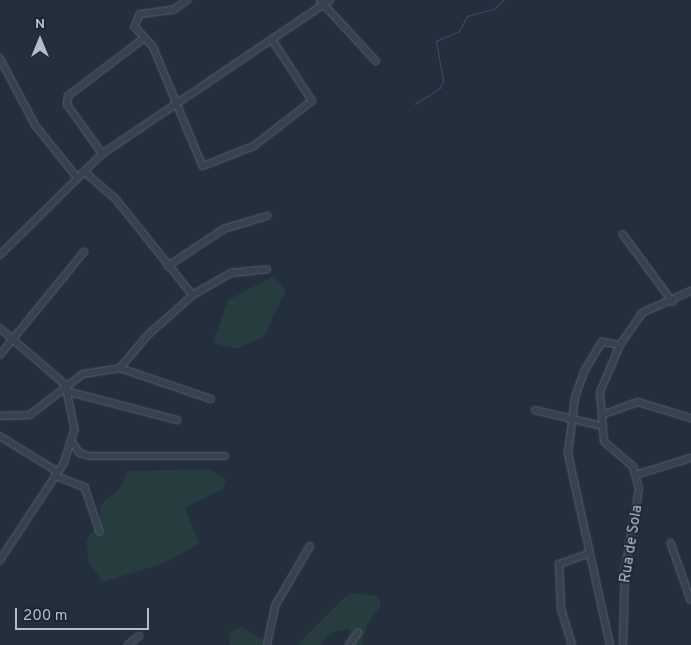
<!DOCTYPE html>
<style>
body{margin:0}
#map{position:relative;width:691px;height:645px;overflow:hidden;background:#242f3e;font-family:Overpass,sans-serif}
div>[style]{position:absolute}
[style*='--x']{left:calc(var(--x)*1px);top:calc(var(--y)*1px);width:calc(var(--w)*1px);rotate:calc(var(--a)*1deg)}
.green>*{inset:0;background:#263c3f}
.stream>*{height:1px;margin:-0.5px;padding:0 0.5px;transform-origin:0.5px;border-radius:0.5px;background:#394c67}
.roads{filter:drop-shadow(0 0 1px #565f6c) drop-shadow(0 0 1px #565f6c)}
.minor>*{height:5.5px;margin:-2.75px;padding:0 2.75px;transform-origin:2.75px;border-radius:2.75px;background:#38414e}
span{translate:-50% -50%;white-space:nowrap;text-align:center;line-height:1.15;-webkit-text-stroke:4px #1d2633;paint-order:stroke}
.street-label{font-size:15px;color:#b4bcc9}
.north{position:absolute;left:15px;top:15px;width:50px;height:50px;-webkit-text-stroke:4px #1d2633;paint-order:stroke;rotate:0deg;font-size:14px;font-weight:700;line-height:20px;text-align:center;color:#b4bcc9}
.north::after{content:'';display:block;margin:auto;width:18px;height:22px;background:#b4bcc9;clip-path:polygon(50% 0,100% 100%,50% 72%,0 100%)}
.scale{position:absolute;left:15px;top:608px;width:134px;height:22px;box-sizing:border-box;border:2px solid #b4bcc9;border-top:0;padding-left:6px;font-size:15px;line-height:18px;white-space:nowrap;color:#b4bcc9;-webkit-text-stroke:4px #1d2633;paint-order:stroke}
</style>
<div id="map">
<div class="green">
<i style="clip-path:polygon(274px 276px,286px 290px,264px 336px,237px 349px,213px 343px,228px 300px)"></i>
<i style="clip-path:polygon(209px 469px,226px 479px,223px 489px,185px 507px,199px 544px,164px 563px,103px 582px,89px 562px,86px 540px,100px 523px,100px 505px,121px 487px,127px 471px)"></i>
<i style="clip-path:polygon(349px 593px,379px 596px,380px 607px,367px 624px,362px 645px,347px 645px,350px 629px,330px 633px,319px 645px,297px 645px)"></i>
<i style="clip-path:polygon(242px 627px,271px 645px,230px 645px,229px 633px)"></i>
</div>
<div class="stream">
<i style="--x:415;--y:104;--w:30;--a:-33"></i>
<i style="--x:440;--y:88;--w:9;--a:-69"></i>
<i style="--x:443;--y:80;--w:40;--a:-100"></i>
<i style="--x:436;--y:41;--w:25;--a:-23"></i>
<i style="--x:459;--y:31;--w:17;--a:-62"></i>
<i style="--x:467;--y:16;--w:28;--a:-15"></i>
<i style="--x:494;--y:9;--w:13;--a:-45"></i>
</div>
<div class="roads">
<div class="minor">
<i style="--x:188;--y:0;--w:17;--a:144"></i>
<i style="--x:174;--y:10;--w:34;--a:172"></i>
<i style="--x:140;--y:15;--w:13;--a:113"></i>
<i style="--x:135;--y:27;--w:26;--a:47"></i>
<i style="--x:153;--y:46;--w:130;--a:67.4"></i>
<i style="--x:203;--y:166;--w:55;--a:-21.4"></i>
<i style="--x:254;--y:146;--w:73;--a:-37.8"></i>
<i style="--x:312;--y:101;--w:73;--a:-123.3"></i>
<i style="--x:320;--y:0;--w:83;--a:47.4"></i>
<i style="--x:0;--y:58;--w:77;--a:62.1"></i>
<i style="--x:36;--y:126;--w:65;--a:51.2"></i>
<i style="--x:102;--y:154;--w:60;--a:-125.5"></i>
<i style="--x:67;--y:105;--w:9;--a:-84"></i>
<i style="--x:68;--y:96;--w:94;--a:-37.2"></i>
<i style="--x:84;--y:171;--w:43;--a:41.2"></i>
<i style="--x:116;--y:199;--w:123;--a:51.3"></i>
<i style="--x:623;--y:234;--w:84;--a:53.7"></i>
<i style="--x:0;--y:255;--w:144;--a:-44.7"></i>
<i style="--x:102;--y:154;--w:275;--a:-34"></i>
<i style="--x:168;--y:266;--w:67;--a:-33.5"></i>
<i style="--x:224;--y:229;--w:45;--a:-16.8"></i>
<i style="--x:0;--y:328;--w:87;--a:40.8"></i>
<i style="--x:66;--y:385;--w:46;--a:78.7"></i>
<i style="--x:75;--y:430;--w:36;--a:108"></i>
<i style="--x:64;--y:464;--w:116;--a:123.4"></i>
<i style="--x:0;--y:355;--w:133;--a:-50.8"></i>
<i style="--x:120;--y:368;--w:96;--a:18.8"></i>
<i style="--x:66;--y:391;--w:115;--a:14.6"></i>
<i style="--x:535;--y:410;--w:69;--a:13.4"></i>
<i style="--x:602;--y:415;--w:38;--a:-20"></i>
<i style="--x:638;--y:402;--w:55;--a:16.8"></i>
<i style="--x:0;--y:416;--w:30;--a:-2"></i>
<i style="--x:30;--y:415;--w:67;--a:-37.7"></i>
<i style="--x:83;--y:374;--w:37;--a:-9"></i>
<i style="--x:120;--y:368;--w:45;--a:-49.5"></i>
<i style="--x:149;--y:334;--w:59;--a:-41.6"></i>
<i style="--x:193;--y:295;--w:44;--a:-30.1"></i>
<i style="--x:231;--y:273;--w:36;--a:-6"></i>
<i style="--x:0;--y:436;--w:68;--a:31.8"></i>
<i style="--x:73;--y:443;--w:12;--a:55"></i>
<i style="--x:80;--y:453;--w:9;--a:18"></i>
<i style="--x:89;--y:456;--w:136;--a:0"></i>
<i style="--x:636;--y:475;--w:58;--a:-17.2"></i>
<i style="--x:56;--y:476;--w:31;--a:21"></i>
<i style="--x:85;--y:487;--w:47;--a:71.6"></i>
<i style="--x:671;--y:543;--w:60;--a:70.7"></i>
<i style="--x:128;--y:645;--w:14;--a:-39"></i>
<i style="--x:267;--y:645;--w:40;--a:-78"></i>
<i style="--x:275;--y:606;--w:69;--a:-59.7"></i>
<i style="--x:349;--y:645;--w:15;--a:-53"></i>
<i style="--x:572;--y:645;--w:38;--a:-107"></i>
<i style="--x:561;--y:609;--w:45;--a:-92.5"></i>
<i style="--x:559;--y:564;--w:31;--a:-19"></i>
<i style="--x:610;--y:645;--w:196;--a:-102.4"></i>
<i style="--x:568;--y:454;--w:57;--a:-83"></i>
<i style="--x:575;--y:397;--w:29;--a:-70"></i>
<i style="--x:585;--y:370;--w:33;--a:-59"></i>
<i style="--x:602;--y:342;--w:18;--a:9"></i>
<i style="--x:623;--y:645;--w:75;--a:-88.5"></i>
<i style="--x:625;--y:570;--w:82;--a:-80.2"></i>
<i style="--x:639;--y:489;--w:23;--a:-105"></i>
<i style="--x:633;--y:467;--w:38;--a:-139"></i>
<i style="--x:604;--y:442;--w:50;--a:-94.6"></i>
<i style="--x:600;--y:392;--w:51;--a:-66.9"></i>
<i style="--x:620;--y:345;--w:39;--a:-55"></i>
<i style="--x:642;--y:313;--w:54;--a:-24.2"></i>
</div>
</div>
<div class="street-label">
<span style="left:632px;top:544px;rotate:-81deg">Rua de Sola</span>
</div>
<div class="north">N</div>
<div class="scale">200 m</div>
</div>
